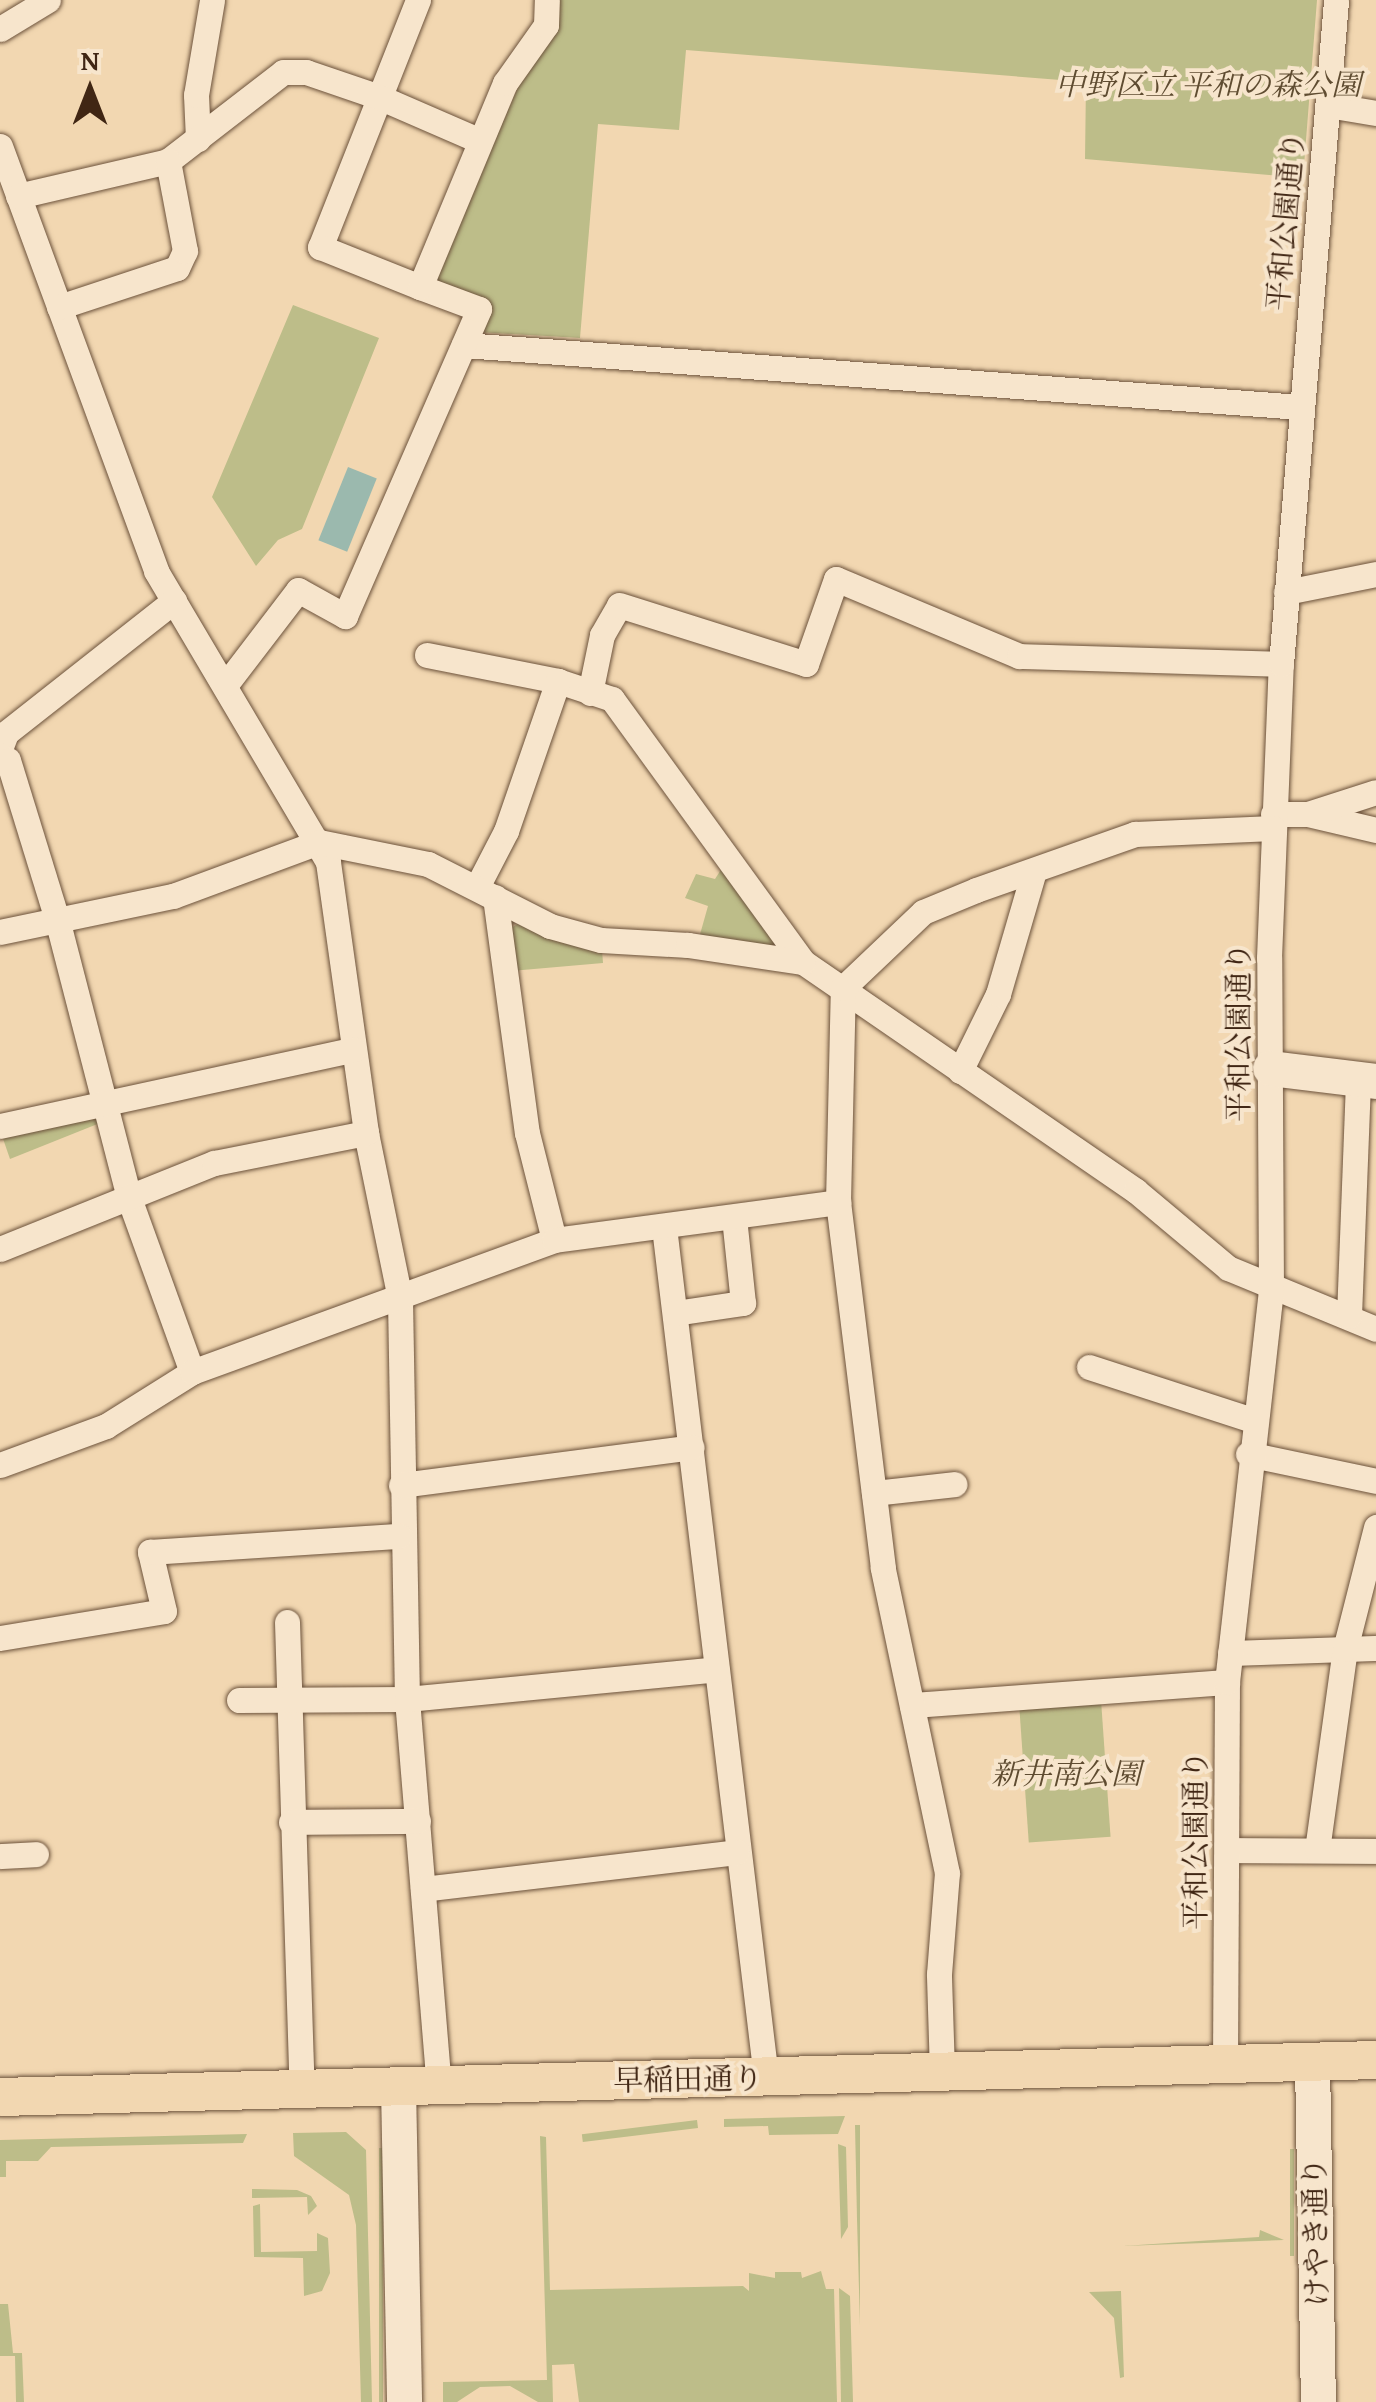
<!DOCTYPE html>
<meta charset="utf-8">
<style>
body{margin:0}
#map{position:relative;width:1376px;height:2402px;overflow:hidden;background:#f2d7b1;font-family:"Gentium Book Plus","Noto Serif JP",serif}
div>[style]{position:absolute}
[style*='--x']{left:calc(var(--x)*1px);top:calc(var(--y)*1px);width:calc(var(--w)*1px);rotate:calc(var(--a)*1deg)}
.green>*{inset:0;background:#bdbd89;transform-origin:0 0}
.water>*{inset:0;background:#9bb9ae;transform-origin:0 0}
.roads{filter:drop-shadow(0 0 2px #6c523b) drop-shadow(0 0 2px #6c523b)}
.street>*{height:25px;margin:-12.5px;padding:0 12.5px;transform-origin:12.5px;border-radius:12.5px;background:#f7e5cc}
.secondary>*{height:35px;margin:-17.5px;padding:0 17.5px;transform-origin:17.5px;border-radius:17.5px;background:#f7e5cc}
.primary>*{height:38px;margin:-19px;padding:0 19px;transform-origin:19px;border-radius:19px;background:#f2d7b1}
span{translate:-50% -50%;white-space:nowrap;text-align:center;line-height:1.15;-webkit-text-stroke:8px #f7e5cc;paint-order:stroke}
.park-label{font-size:30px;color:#5f4c31;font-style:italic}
.street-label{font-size:30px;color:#402614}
.north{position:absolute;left:40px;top:40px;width:100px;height:100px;-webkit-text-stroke:8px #f7e5cc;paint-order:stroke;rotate:0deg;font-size:28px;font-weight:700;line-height:40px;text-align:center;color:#402614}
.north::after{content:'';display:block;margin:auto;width:35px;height:45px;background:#402614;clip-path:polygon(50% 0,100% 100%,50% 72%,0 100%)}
</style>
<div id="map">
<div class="green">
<i style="clip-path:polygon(556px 0,1317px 0,1303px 178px,1085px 159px,1086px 82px,686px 50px,679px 130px,598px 124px,580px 338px,478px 332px,432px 284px)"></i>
<i style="clip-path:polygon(293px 305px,379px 338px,302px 529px,278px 540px,256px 566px,212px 497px)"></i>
<i style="clip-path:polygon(724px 865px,786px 947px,699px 938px,708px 906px,685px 898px,696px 874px,715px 879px)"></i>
<i style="clip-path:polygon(524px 920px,602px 950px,603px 963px,511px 971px,505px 932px)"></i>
<i style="clip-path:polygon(102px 1106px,105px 1121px,10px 1159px,0 1130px)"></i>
<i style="left:1101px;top:1700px;width:137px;height:82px;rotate:86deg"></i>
<i style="clip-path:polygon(845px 2116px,838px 2134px,769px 2135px,768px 2126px,724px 2127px,724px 2119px)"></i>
<i style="left:697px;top:2120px;width:8px;height:116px;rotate:83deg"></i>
<i style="clip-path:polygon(855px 2125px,860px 2125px,860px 2325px,857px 2219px)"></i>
<i style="clip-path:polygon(346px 2132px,366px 2150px,372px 2402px,361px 2402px,356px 2225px,349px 2195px,294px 2156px,293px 2133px)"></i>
<i style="clip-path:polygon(247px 2134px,243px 2143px,51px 2147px,38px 2161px,6px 2161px,6px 2177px,0 2177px,0 2140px)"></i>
<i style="clip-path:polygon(540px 2136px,546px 2137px,550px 2290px,743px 2286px,749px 2291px,749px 2273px,775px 2278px,775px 2272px,801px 2272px,802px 2278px,821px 2271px,826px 2289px,834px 2289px,837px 2402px,579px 2402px,574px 2364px,552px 2365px,553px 2402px,538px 2402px,510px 2386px,480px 2387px,457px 2402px,443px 2402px,443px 2382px,547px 2380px)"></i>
<i style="clip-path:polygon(838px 2144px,846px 2147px,848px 2227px,841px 2239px)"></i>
<i style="left:379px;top:2148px;width:4px;height:254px"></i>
<i style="left:1290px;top:2149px;width:4px;height:107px"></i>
<i style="clip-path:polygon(252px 2189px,297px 2190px,311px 2196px,317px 2206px,308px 2215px,307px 2197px,252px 2198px)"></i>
<i style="clip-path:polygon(260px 2204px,261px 2252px,317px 2251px,317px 2233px,328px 2238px,330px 2273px,322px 2291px,304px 2296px,303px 2258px,254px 2257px,253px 2206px)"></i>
<i style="clip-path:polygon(1260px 2230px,1284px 2240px,1123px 2246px,1259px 2237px)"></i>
<i style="clip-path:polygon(839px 2288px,850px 2296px,853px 2402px,841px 2402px)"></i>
<i style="clip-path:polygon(1121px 2291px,1124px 2377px,1120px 2378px,1114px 2318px,1089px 2292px)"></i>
<i style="clip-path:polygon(0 2304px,8px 2304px,13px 2353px,22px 2353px,24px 2402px,16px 2402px,15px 2356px,0 2356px)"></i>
</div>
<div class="water">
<i style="left:348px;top:467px;width:31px;height:79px;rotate:22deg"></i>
</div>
<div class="roads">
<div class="street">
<i style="--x:418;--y:0;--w:266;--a:111.6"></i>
<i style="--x:320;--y:247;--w:108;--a:21.8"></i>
<i style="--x:0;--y:29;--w:56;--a:-31.1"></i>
<i style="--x:1328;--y:105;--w:49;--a:9.5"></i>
<i style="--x:198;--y:139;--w:44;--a:-92.6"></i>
<i style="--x:196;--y:95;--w:96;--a:-80.4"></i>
<i style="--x:0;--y:146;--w:453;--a:69.8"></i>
<i style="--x:156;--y:571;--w:338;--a:59.4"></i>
<i style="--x:328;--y:862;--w:274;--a:82"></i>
<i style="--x:366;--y:1133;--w:169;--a:78.4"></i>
<i style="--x:400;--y:1299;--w:400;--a:89"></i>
<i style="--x:407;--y:1699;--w:387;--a:85.3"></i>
<i style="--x:18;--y:196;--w:154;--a:-13.1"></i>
<i style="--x:168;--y:161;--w:145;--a:-37.7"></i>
<i style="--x:283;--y:72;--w:23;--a:0"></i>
<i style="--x:306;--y:72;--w:77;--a:18.9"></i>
<i style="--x:379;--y:97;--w:108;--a:23.5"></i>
<i style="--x:59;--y:307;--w:124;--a:-18.3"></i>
<i style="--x:177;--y:268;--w:19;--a:-65"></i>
<i style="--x:185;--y:251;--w:92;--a:-100.7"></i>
<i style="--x:464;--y:345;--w:839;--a:4.24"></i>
<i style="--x:1286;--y:592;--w:92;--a:-11.3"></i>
<i style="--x:427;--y:655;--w:134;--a:11.2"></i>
<i style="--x:558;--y:681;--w:57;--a:18.4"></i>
<i style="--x:612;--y:699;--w:325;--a:54"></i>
<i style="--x:803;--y:962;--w:404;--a:34.5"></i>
<i style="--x:1136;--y:1191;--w:120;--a:39.9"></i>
<i style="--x:1228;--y:1268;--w:160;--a:22.4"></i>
<i style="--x:227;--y:683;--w:117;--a:-52.6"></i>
<i style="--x:298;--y:590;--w:54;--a:29"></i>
<i style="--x:345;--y:616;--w:335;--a:-66.4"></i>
<i style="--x:479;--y:309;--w:63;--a:-159.6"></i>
<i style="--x:420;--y:287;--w:221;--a:-67.4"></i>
<i style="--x:505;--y:83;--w:71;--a:-54.7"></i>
<i style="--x:546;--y:25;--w:25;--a:-88"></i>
<i style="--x:590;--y:693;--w:59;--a:-78.3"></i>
<i style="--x:602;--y:635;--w:34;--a:-60"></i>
<i style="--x:619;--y:605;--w:196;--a:17.5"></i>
<i style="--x:806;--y:664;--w:90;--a:-70.6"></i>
<i style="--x:836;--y:579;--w:199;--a:22.8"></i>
<i style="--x:1019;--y:656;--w:262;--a:1.7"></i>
<i style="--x:0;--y:749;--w:17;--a:-69"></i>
<i style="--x:6;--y:733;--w:214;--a:-38.2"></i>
<i style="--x:0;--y:755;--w:9;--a:32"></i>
<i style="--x:8;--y:760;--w:170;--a:72.9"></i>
<i style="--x:58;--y:923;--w:284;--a:75.5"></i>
<i style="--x:129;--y:1198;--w:185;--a:70.1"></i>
<i style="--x:1273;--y:814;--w:35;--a:0"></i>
<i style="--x:1308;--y:814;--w:70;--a:13.2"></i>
<i style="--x:1308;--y:814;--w:71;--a:-17.9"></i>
<i style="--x:477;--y:887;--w:63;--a:-62.6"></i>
<i style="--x:506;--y:831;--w:159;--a:-70.9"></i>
<i style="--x:495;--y:897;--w:238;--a:82.3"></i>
<i style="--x:527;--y:1133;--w:110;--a:75.8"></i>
<i style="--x:0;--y:932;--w:177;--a:-11.8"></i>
<i style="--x:173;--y:896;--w:156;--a:-20.3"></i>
<i style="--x:319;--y:842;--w:111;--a:11.4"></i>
<i style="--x:428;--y:864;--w:137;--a:26.9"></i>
<i style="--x:550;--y:926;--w:53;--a:15.4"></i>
<i style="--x:601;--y:940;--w:87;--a:3.3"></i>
<i style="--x:688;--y:945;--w:116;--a:8.4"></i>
<i style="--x:960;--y:1071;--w:86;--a:-63.7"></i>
<i style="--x:998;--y:994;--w:128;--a:-73.7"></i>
<i style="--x:0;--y:1126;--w:361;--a:-12.2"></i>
<i style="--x:664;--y:1227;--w:856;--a:83.16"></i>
<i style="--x:0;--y:1249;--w:231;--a:-21.9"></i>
<i style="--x:214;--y:1163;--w:155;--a:-11.2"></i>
<i style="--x:675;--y:1313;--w:69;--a:-8.4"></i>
<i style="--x:743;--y:1303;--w:86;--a:-96"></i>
<i style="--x:1349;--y:1316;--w:237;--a:-87.8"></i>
<i style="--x:1089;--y:1367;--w:171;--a:18"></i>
<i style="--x:1248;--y:1454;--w:131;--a:11.9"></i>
<i style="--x:0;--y:1465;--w:113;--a:-20.2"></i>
<i style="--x:106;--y:1426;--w:102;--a:-32.1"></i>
<i style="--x:192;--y:1372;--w:385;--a:-20"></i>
<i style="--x:554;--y:1240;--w:287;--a:-7.6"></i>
<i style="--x:401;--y:1485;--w:293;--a:-7.4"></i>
<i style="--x:874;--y:1493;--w:81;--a:-6.3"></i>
<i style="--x:287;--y:1622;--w:467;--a:88.2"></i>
<i style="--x:0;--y:1638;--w:166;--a:-9.3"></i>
<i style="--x:164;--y:1611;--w:61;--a:-103.3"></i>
<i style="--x:150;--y:1552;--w:250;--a:-3.7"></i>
<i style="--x:1230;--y:1653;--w:146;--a:-2"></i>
<i style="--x:239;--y:1700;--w:168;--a:-0.3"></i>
<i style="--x:407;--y:1699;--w:311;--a:-5.5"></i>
<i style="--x:912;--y:1705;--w:316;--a:-4.2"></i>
<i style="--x:291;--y:1822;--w:127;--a:-0.5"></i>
<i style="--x:1229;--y:1850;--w:147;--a:0.4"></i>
<i style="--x:1317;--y:1850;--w:203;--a:-82.1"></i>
<i style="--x:1345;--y:1649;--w:126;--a:-75.7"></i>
<i style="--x:0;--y:1856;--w:36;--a:-3"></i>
<i style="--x:423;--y:1889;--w:316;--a:-6.7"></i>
<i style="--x:1225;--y:2064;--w:382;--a:-89.7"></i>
<i style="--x:1227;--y:1682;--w:393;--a:-83.6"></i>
<i style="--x:1271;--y:1291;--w:333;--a:-90.3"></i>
<i style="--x:1269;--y:958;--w:294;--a:-87.7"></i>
<i style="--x:1281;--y:664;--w:666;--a:-85.26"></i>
<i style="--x:942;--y:2072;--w:98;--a:-91.8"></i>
<i style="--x:939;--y:1974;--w:101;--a:-85.5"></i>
<i style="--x:947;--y:1873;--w:312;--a:-101.9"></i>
<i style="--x:883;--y:1568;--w:369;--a:-97"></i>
<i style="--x:838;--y:1202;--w:214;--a:-88.7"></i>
<i style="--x:843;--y:988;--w:110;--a:-43.5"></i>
<i style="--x:923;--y:912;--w:57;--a:-22.5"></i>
<i style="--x:976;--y:890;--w:169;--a:-19.4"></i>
<i style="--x:1135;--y:834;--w:138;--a:-2.5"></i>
</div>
<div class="secondary">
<i style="--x:1270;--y:1068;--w:107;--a:7"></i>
<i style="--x:1312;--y:2062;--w:340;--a:89"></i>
<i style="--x:398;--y:2086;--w:316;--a:88.9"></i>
</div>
<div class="primary">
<i style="--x:0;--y:2097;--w:1376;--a:-1.54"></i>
</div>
</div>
<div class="park-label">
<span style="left:1208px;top:84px">中野区立 平和の森公園</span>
<span style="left:1066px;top:1773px">新井南公園</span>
</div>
<div class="street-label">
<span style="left:1285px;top:221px;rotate:-85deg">平和公園通り</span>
<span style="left:1238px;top:1032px;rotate:-90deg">平和公園通り</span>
<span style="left:1195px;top:1840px;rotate:-90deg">平和公園通り</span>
<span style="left:688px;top:2079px;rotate:-1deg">早稲田通り</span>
<span style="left:1315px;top:2232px;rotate:-91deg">けやき通り</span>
</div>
<div class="north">N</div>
</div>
